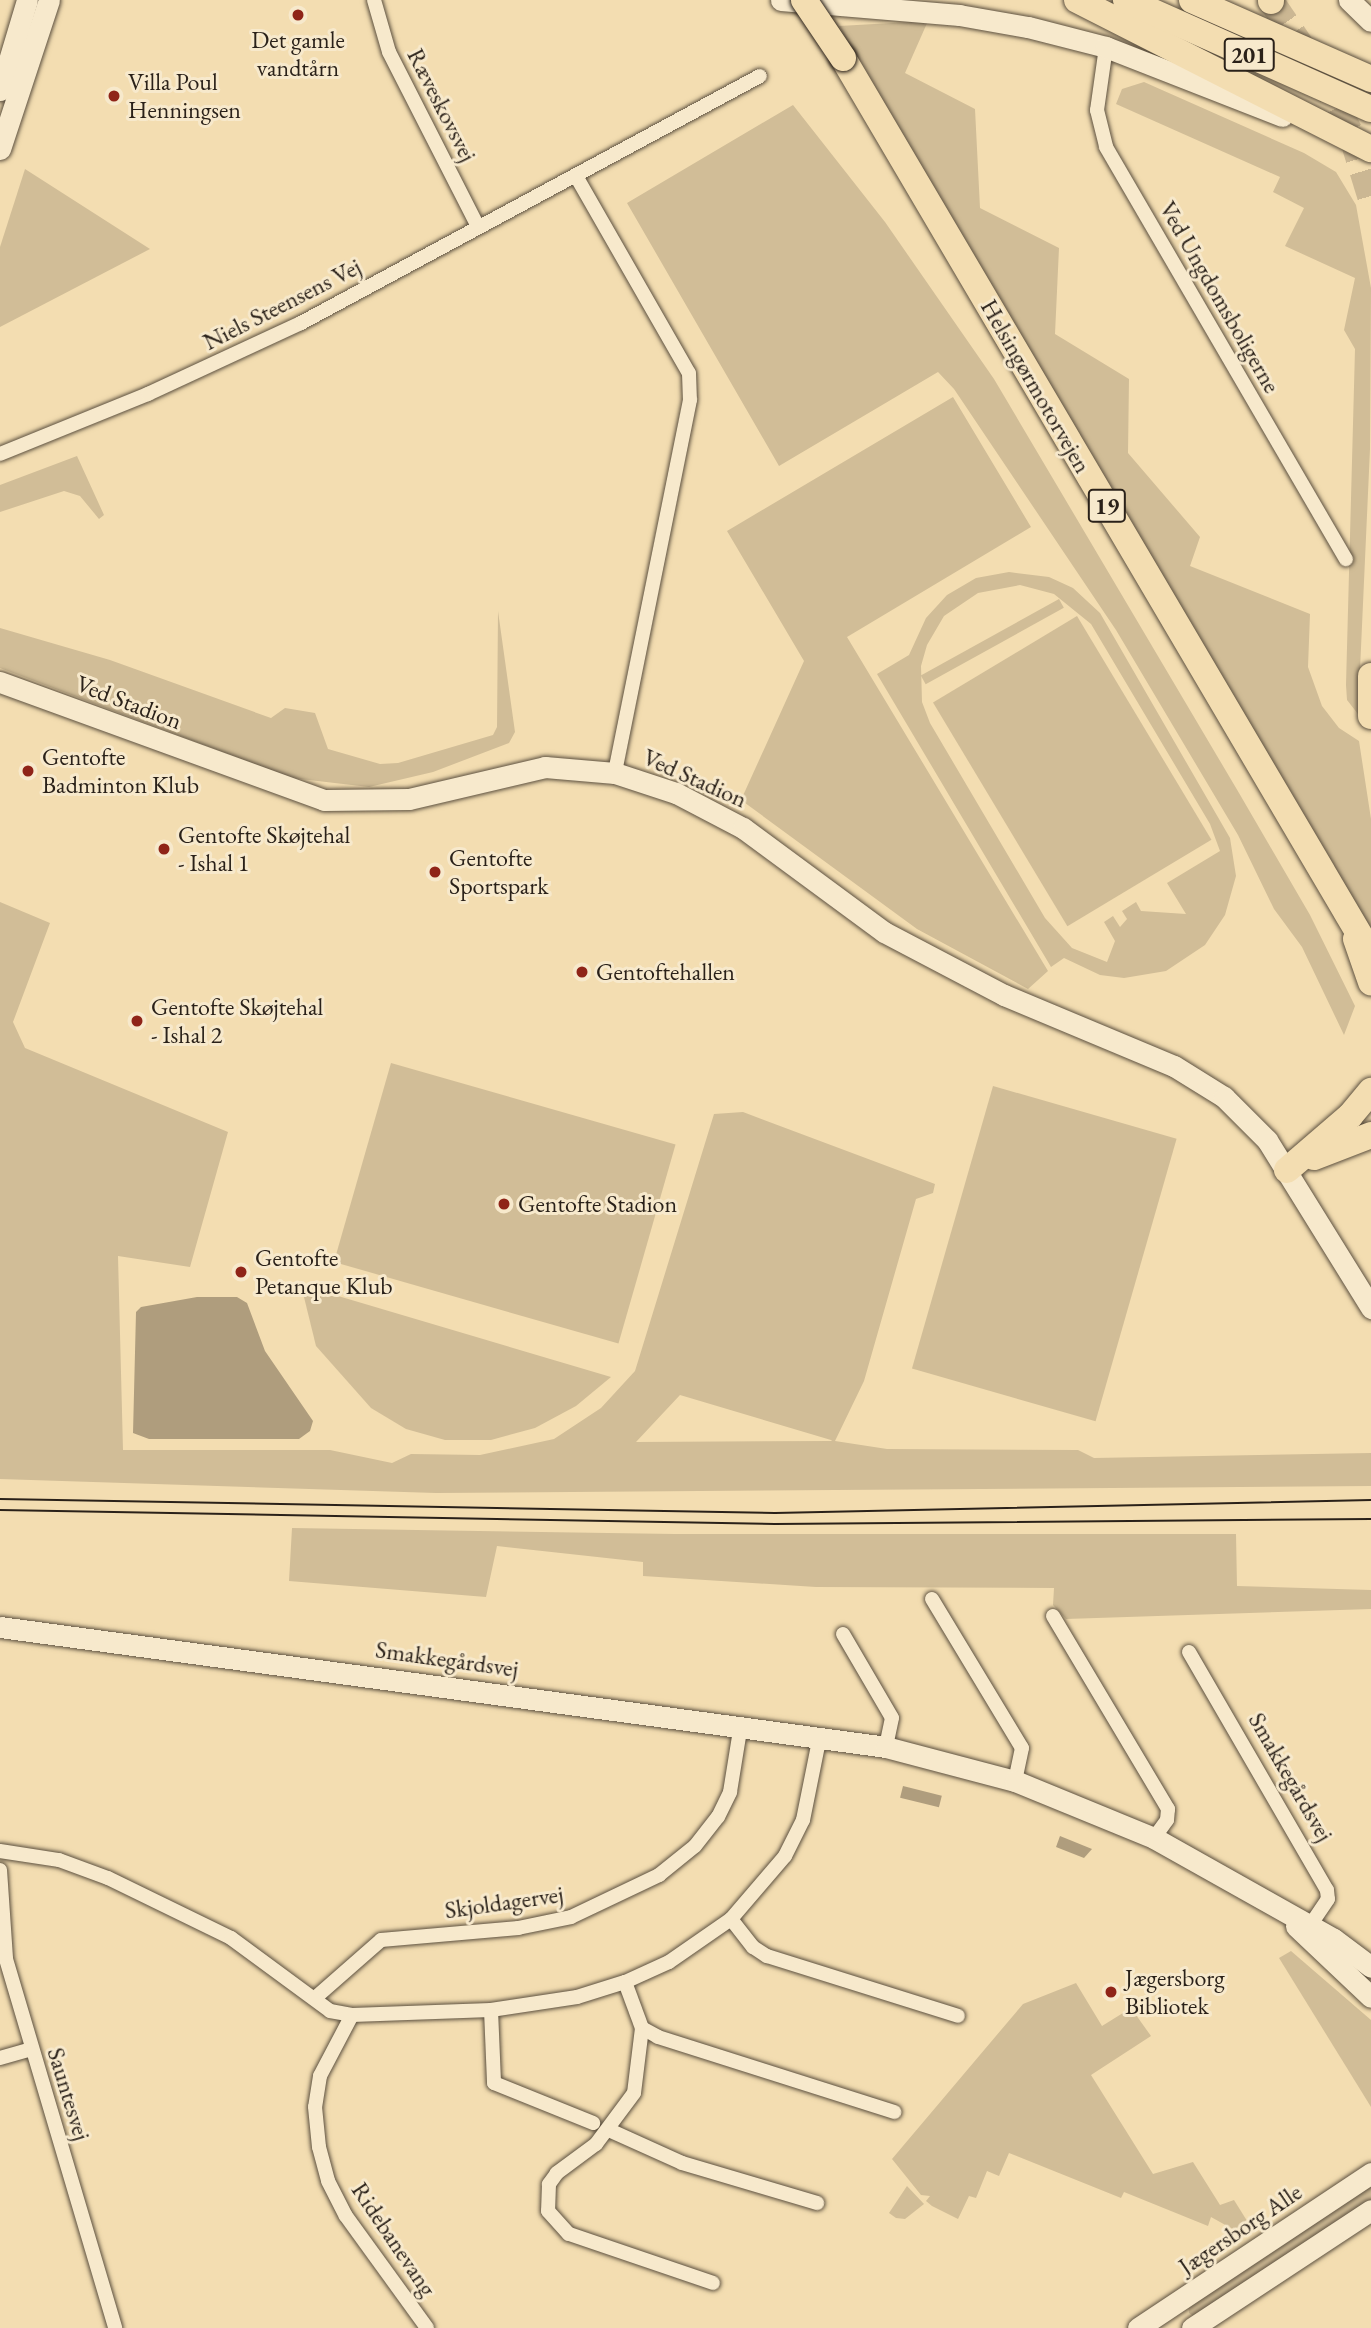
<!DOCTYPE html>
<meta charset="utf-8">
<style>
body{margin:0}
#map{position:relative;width:1371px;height:2328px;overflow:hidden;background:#f3ddb1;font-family:"EB Garamond",serif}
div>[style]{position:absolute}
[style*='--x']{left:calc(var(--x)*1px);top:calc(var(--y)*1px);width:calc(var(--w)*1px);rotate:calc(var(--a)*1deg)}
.green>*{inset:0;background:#d1bd97;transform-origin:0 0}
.water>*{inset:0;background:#af9d7d;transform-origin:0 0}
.highway-tunnel>*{height:26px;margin-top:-13px;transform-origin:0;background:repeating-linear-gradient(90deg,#cbb793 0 26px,transparent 0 39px)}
.roads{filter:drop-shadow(0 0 2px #5c503f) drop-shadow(0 0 2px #5c503f)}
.street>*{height:14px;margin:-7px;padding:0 7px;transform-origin:7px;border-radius:7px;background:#f7e9cc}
.secondary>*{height:21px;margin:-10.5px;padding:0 10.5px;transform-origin:10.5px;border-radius:10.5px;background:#f7e9cc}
.highway>*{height:26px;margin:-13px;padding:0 13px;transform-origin:13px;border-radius:13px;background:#f3ddb1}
.tram>*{height:2px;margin:-1px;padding:0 1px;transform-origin:1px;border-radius:1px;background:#2a2119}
.bridges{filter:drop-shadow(0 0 2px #2a2119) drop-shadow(0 0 2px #2a2119)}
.highway-bridge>*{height:26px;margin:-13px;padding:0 13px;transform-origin:13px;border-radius:13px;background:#f3ddb1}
.dots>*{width:19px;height:19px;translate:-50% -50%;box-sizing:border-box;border:4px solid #f7e9cc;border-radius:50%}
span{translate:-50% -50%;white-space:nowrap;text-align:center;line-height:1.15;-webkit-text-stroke:6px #f7e9cc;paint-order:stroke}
.shield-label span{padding:2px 5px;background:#f7e9cc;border:2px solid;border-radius:5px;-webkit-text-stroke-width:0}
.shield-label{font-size:23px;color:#2a2119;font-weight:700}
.poi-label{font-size:24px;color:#2a2119}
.left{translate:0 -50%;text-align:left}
.street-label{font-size:24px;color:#2a2119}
</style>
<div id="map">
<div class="green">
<i style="clip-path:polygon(928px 21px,905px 73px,975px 109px,980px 208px,1059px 248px,1055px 334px,1129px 379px,1128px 453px,1200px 537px,1190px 566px,1310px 614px,1308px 667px,1322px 706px,1339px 728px,1359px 741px,1371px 819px,1371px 933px,839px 26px)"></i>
<i style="clip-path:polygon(1144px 82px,1304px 153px,1336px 172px,1356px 205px,1371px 288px,1370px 449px,1358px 714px,1347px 700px,1346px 685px,1355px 349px,1344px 330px,1355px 278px,1285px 246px,1304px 208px,1273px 192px,1280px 177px,1116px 104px,1122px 89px)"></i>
<i style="clip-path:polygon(793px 105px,885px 222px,994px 379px,1239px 793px,1310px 915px,1355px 1006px,1344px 1035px,1302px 947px,1274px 909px,1238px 835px,1116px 630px,954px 389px,938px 372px,779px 466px,627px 203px)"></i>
<i style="clip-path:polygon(25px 169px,150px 249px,0 327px,0 247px)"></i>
<i style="clip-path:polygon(953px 397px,1031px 527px,847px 637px,1048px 971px,1028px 989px,917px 929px,741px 800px,804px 661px,727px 531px)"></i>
<i style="clip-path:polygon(77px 456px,104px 515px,99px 519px,80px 496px,64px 491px,0 512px,0 485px)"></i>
<i style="clip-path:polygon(evenodd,1009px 572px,1049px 577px,1073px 588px,1100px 613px,1230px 838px,1236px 876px,1225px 915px,1205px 945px,1166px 971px,1124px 978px,1100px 975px,1064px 958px,1051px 967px,877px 674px,909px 655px,926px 618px,947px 595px,976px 578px,1009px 572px,1020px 585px,1054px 594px,1091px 624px,1210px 824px,1220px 851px,1167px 883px,1186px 914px,1141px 911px,1136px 902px,1122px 911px,1127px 919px,1120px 927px,1113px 916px,1104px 922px,1115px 941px,1107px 962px,1072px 948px,1045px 918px,930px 723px,922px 702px,921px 666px,927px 645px,944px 616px,978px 593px,1020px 585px)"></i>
<i style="left:1059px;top:599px;width:10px;height:158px;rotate:61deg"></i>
<i style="clip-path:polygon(498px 611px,515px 732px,509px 743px,433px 772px,369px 787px,292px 778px,0 668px,0 628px,110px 660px,271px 718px,285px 708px,315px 713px,328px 749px,380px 764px,398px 763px,493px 735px,497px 727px)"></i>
<i style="left:1077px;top:616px;width:261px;height:168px;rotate:59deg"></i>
<i style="clip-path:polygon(evenodd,0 902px,50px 923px,13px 1022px,25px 1048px,228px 1132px,190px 1267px,118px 1256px,123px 1450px,330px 1450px,392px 1463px,411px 1454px,480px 1455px,554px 1439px,601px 1408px,635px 1371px,714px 1114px,743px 1112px,935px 1184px,933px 1193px,916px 1199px,864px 1381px,835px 1441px,887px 1449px,1078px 1450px,1094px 1458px,1371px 1453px,1371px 1486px,436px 1493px,0 1479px,0 902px,680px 1395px,831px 1440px,832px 1441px,636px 1442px,680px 1395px)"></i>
<i style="left:391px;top:1063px;width:296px;height:207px;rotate:16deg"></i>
<i style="left:993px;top:1086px;width:191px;height:294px;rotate:16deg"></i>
<i style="clip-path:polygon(301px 1285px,611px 1377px,576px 1406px,535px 1428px,491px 1440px,445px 1440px,406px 1429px,371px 1408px,316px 1346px)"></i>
<i style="clip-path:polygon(292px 1528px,675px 1534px,1236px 1534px,1237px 1586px,1371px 1590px,1371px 1609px,1066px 1619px,1053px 1605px,1054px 1588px,816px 1587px,643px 1576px,643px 1562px,497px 1546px,486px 1597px,289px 1581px)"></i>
<i style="clip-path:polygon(1291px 1951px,1371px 2020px,1371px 2107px,1279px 1958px)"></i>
<i style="clip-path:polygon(1076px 1983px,1102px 2026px,1131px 2008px,1151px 2036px,1091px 2075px,1153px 2174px,1193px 2162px,1220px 2205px,1234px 2200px,1249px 2224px,1238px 2232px,1211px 2217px,1208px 2226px,1124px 2192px,1121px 2198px,1009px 2153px,999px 2176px,987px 2171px,976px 2198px,969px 2196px,958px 2219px,932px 2206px,926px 2201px,930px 2196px,921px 2195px,892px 2159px,1023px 2004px)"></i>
<i style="clip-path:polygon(1371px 2180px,1371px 2203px,1195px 2317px,1189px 2313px,1188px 2303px)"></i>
<i style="clip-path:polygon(907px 2186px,924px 2204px,905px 2219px,896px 2218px,889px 2213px)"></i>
</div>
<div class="water">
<i style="clip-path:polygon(197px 1297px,237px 1297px,247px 1303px,265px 1351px,313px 1421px,310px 1431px,299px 1439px,149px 1439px,133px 1433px,136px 1312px,141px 1307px)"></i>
<i style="left:903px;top:1786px;width:40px;height:12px;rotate:14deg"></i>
<i style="clip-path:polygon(1060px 1836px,1092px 1849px,1084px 1858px,1056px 1847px)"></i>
</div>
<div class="highway-tunnel">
<i style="--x:1271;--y:1;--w:87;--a:55.8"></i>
<i style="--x:1320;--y:73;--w:68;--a:63.1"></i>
<i style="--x:1351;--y:134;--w:68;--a:72.9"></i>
</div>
<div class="roads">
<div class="street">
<i style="--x:374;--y:0;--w:54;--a:73.9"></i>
<i style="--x:389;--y:52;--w:196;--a:63"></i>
<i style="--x:1106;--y:47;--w:64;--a:98.1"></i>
<i style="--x:1097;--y:110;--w:38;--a:76"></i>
<i style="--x:1106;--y:147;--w:477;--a:59.8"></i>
<i style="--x:576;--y:176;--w:227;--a:60.2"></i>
<i style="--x:689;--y:373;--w:27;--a:88"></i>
<i style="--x:690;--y:400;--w:380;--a:101.4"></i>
<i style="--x:0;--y:454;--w:160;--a:-22.1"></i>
<i style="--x:148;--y:394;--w:169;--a:-24.9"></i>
<i style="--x:301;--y:323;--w:521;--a:-28.29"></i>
<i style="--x:932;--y:1599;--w:174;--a:58.9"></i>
<i style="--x:1022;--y:1748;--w:34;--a:102"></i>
<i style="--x:1053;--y:1616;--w:225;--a:59.2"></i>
<i style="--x:1168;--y:1809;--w:11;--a:95"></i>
<i style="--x:1167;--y:1820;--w:22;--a:126"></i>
<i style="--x:843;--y:1634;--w:97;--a:59.7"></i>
<i style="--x:892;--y:1718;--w:30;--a:102"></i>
<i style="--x:1189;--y:1652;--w:275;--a:59.9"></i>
<i style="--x:1327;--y:1890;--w:9;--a:84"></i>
<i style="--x:1328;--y:1899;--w:34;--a:124"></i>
<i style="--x:0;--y:1851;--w:60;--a:8.7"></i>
<i style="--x:59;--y:1860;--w:52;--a:20.2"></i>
<i style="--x:108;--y:1878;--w:137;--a:26"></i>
<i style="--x:231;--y:1938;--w:123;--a:36.4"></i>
<i style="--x:330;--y:2011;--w:22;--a:10"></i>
<i style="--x:352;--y:2015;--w:139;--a:-2.1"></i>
<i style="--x:491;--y:2010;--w:87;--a:-8.6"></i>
<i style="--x:577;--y:1997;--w:50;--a:-17.4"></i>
<i style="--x:625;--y:1982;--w:48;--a:-24.4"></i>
<i style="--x:669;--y:1962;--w:75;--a:-34.7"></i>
<i style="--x:731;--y:1919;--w:83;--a:-49.4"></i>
<i style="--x:785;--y:1856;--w:40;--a:-63.4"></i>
<i style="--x:803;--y:1820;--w:86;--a:-78.6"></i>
<i style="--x:0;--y:1870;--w:89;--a:86.1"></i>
<i style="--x:6;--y:1959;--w:385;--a:73.5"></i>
<i style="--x:731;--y:1919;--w:36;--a:52"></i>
<i style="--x:753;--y:1947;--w:17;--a:33"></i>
<i style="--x:767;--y:1956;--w:200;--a:17.4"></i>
<i style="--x:625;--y:1982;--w:49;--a:69.7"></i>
<i style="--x:642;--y:2028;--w:18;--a:29"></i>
<i style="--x:658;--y:2037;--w:248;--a:17.6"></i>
<i style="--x:315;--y:1998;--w:88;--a:-41.3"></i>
<i style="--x:381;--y:1940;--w:138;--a:-5"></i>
<i style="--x:518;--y:1928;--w:54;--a:-11.7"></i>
<i style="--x:571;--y:1917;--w:98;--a:-25.5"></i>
<i style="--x:659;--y:1875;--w:46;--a:-38.9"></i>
<i style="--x:695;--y:1846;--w:37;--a:-52"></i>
<i style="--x:718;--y:1817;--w:28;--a:-64"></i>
<i style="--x:730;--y:1792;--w:69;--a:-80.8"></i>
<i style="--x:491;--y:2010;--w:73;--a:87.6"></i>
<i style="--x:494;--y:2083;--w:107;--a:22"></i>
<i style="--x:352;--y:2015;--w:69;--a:117.7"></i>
<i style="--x:320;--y:2076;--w:31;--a:99"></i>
<i style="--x:315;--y:2107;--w:40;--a:84.3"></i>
<i style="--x:319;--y:2147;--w:35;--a:75"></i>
<i style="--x:328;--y:2181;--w:39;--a:63"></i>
<i style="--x:346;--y:2216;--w:138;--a:54.1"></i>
<i style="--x:642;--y:2028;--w:65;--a:97"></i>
<i style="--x:634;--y:2093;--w:64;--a:126.7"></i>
<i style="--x:596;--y:2144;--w:49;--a:143.4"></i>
<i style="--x:557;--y:2173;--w:14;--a:126"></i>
<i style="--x:549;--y:2184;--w:27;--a:92"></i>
<i style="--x:548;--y:2211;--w:31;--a:48"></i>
<i style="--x:569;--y:2234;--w:152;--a:18.8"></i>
<i style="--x:0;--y:2058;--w:32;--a:-16"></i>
<i style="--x:609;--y:2130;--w:80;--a:24.3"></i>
<i style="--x:682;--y:2163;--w:141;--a:16.5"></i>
</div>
<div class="secondary">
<i style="--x:781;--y:0;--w:179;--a:4.8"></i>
<i style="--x:959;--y:15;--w:70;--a:9.9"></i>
<i style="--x:1028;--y:27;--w:81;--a:14.4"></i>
<i style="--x:1106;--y:47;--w:189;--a:21.4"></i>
<i style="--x:1349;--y:0;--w:30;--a:44"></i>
<i style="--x:0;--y:90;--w:94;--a:-73.3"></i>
<i style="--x:0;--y:149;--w:157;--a:-71.8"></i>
<i style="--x:0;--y:682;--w:345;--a:20"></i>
<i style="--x:324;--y:800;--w:85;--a:-0.7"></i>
<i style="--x:409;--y:799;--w:140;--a:-13.2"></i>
<i style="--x:545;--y:767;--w:70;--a:4.9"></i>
<i style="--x:615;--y:773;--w:64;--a:18.2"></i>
<i style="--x:676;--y:793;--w:76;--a:27.6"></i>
<i style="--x:743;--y:828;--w:175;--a:36.4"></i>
<i style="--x:884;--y:932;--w:136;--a:27.7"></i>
<i style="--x:1004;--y:995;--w:184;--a:22.7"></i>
<i style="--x:1174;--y:1066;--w:59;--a:31.8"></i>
<i style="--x:1224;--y:1097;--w:61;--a:45"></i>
<i style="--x:1267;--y:1140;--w:198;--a:58.2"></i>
<i style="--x:0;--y:1627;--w:894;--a:7.71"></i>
<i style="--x:886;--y:1747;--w:133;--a:14.8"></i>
<i style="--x:1015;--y:1781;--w:150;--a:22.3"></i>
<i style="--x:1154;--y:1838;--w:206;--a:29.3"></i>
<i style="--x:1334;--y:1939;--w:46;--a:37.1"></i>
<i style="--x:1296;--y:1926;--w:103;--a:43.4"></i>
<i style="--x:1138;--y:2328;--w:280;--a:-33.6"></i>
<i style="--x:1192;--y:2328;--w:214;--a:-33.4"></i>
</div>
<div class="highway">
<i style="--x:1077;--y:0;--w:330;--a:26.9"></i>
<i style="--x:1126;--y:0;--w:268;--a:24"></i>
<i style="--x:1192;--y:0;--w:196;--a:23.8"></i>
<i style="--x:1271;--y:0;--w:1;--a:90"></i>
<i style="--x:843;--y:58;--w:1040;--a:59.49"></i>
<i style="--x:1371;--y:676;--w:40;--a:90"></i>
<i style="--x:1356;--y:939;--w:46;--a:70.8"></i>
<i style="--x:1314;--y:1157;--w:61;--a:-21.1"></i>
<i style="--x:1287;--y:1170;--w:83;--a:-40.6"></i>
<i style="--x:1350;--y:1116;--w:33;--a:-50"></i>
</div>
</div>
<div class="tram">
<i style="--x:0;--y:1499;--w:775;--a:1.03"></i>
<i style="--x:775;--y:1513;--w:596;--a:-1.25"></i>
<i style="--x:0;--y:1510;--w:775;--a:1.03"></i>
<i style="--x:775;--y:1524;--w:596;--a:-0.48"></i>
</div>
<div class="bridges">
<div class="highway-bridge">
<i style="--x:804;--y:0;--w:70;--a:56.1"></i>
</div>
</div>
<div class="dots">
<i style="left:298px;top:15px;background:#8f2418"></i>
<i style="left:114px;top:96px;background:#8f2418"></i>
<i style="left:28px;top:771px;background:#8f2418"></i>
<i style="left:164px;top:849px;background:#8f2418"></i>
<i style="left:435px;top:872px;background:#8f2418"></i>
<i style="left:582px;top:972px;background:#8f2418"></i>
<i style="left:137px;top:1021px;background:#8f2418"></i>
<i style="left:504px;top:1204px;background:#8f2418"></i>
<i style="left:241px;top:1272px;background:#8f2418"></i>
<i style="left:1111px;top:1992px;background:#8f2418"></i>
</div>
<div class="shield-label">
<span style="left:1249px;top:55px">201</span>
<span style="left:1107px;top:506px">19</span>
</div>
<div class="poi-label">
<span style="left:298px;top:54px">Det gamle<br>vandtårn</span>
<span class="left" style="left:128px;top:96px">Villa Poul<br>Henningsen</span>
<span class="left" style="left:42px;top:771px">Gentofte<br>Badminton Klub</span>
<span class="left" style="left:178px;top:849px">Gentofte Skøjtehal<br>- Ishal 1</span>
<span class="left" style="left:449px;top:872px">Gentofte<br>Sportspark</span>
<span class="left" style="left:596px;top:972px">Gentoftehallen</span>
<span class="left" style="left:151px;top:1021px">Gentofte Skøjtehal<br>- Ishal 2</span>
<span class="left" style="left:518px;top:1204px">Gentofte Stadion</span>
<span class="left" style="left:255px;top:1272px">Gentofte<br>Petanque Klub</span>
<span class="left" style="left:1125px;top:1992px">Jægersborg<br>Bibliotek</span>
</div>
<div class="street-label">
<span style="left:442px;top:105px;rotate:63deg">Ræveskovsvej</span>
<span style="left:1220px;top:297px;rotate:60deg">Ved Ungdomsboligerne</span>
<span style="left:282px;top:304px;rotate:-27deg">Niels Steensens Vej</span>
<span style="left:1036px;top:386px;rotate:60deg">Helsingørmotorvejen</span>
<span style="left:129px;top:702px;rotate:21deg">Ved Stadion</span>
<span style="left:695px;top:778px;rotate:24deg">Ved Stadion</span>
<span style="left:447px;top:1659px;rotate:8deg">Smakkegårdsvej</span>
<span style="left:1291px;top:1777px;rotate:60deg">Smakkegårdsvej</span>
<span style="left:504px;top:1902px;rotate:-8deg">Skjoldagervej</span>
<span style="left:69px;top:2094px;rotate:73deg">Sauntesvej</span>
<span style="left:1240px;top:2229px;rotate:-34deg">Jægersborg Alle</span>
<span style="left:394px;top:2239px;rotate:56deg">Ridebanevang</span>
</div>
</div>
